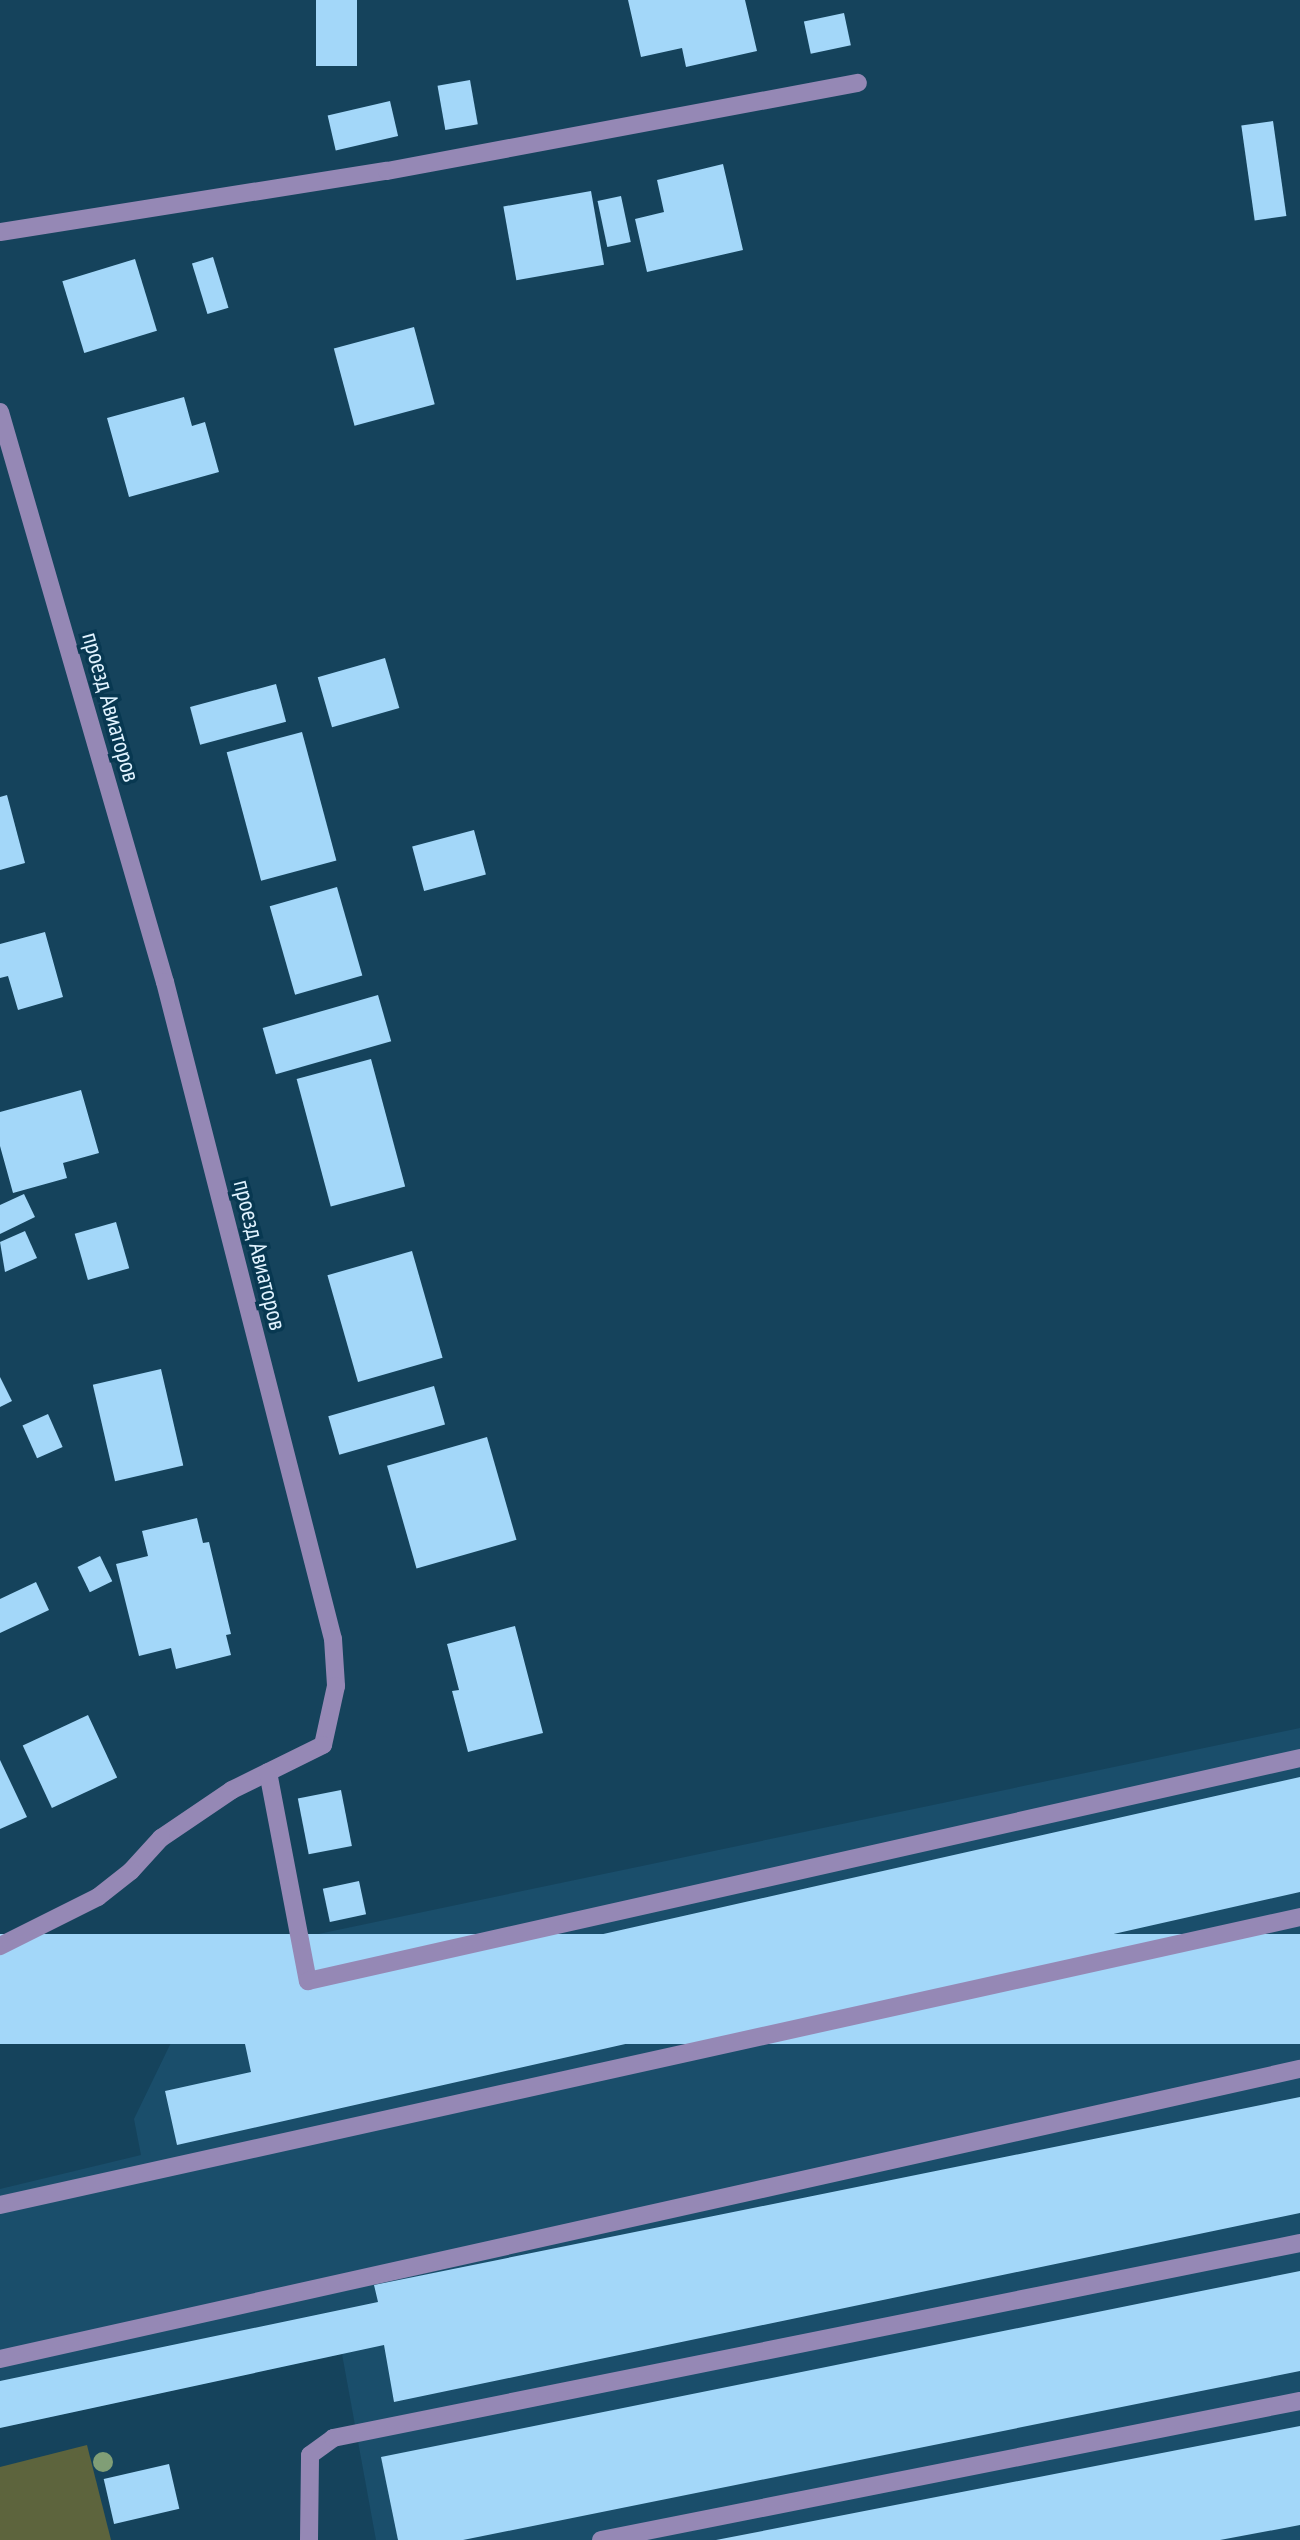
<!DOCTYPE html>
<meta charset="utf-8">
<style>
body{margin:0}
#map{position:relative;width:1300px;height:2540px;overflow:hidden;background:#15435c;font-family:"PT Sans Narrow",sans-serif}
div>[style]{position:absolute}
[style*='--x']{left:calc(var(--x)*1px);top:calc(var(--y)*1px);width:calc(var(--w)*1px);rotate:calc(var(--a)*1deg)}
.built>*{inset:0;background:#1a4e6b}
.green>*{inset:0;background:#5d643d}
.building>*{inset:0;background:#a3d7f9;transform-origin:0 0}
.minor>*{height:18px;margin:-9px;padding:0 9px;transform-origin:9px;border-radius:9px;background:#9588b5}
.trees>*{width:20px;height:20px;margin:-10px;border-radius:50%;background:#809e76}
span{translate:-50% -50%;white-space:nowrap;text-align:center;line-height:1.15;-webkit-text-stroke:7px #083851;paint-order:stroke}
.street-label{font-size:24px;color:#e1f3ff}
</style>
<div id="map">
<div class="built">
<i style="clip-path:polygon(1300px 1728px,1300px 2540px,376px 2540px,342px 2354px,0 2428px,0 2189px,141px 2155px,134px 2119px,213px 1956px)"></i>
</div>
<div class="green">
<i style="clip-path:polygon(87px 2445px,111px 2540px,0 2540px,0 2467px)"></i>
</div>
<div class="building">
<i style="left:316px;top:0;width:41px;height:66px"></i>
<i style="clip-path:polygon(628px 0,745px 0,757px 51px,686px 67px,682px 48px,641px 57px)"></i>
<i style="left:844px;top:13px;width:33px;height:41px;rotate:78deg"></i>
<i style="left:470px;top:80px;width:45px;height:33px;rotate:80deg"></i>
<i style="left:390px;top:101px;width:36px;height:64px;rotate:77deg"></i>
<i style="left:1273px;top:121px;width:96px;height:32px;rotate:82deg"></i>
<i style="clip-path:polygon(723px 164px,743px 250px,647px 272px,635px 219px,664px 212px,657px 180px)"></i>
<i style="left:591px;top:191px;width:75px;height:89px;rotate:80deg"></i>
<i style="left:621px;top:196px;width:47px;height:24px;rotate:78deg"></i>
<i style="left:213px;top:257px;width:53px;height:22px;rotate:73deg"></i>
<i style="left:135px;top:259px;width:75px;height:76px;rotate:73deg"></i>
<i style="left:414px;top:327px;width:80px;height:83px;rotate:75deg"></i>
<i style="clip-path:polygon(184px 397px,192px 426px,205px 422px,219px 472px,129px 497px,107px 418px)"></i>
<i style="left:385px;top:658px;width:52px;height:70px;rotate:74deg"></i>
<i style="left:276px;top:684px;width:39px;height:89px;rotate:75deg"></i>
<i style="left:302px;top:732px;width:133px;height:78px;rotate:75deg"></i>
<i style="clip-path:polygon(7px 795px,25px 863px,0 870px,0 797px)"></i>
<i style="left:474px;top:830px;width:46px;height:64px;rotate:75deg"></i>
<i style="left:337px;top:887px;width:92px;height:70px;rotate:74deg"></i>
<i style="clip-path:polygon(45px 932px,63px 997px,18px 1010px,8px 976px,0 978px,0 944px)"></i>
<i style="left:378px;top:995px;width:48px;height:120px;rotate:74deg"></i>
<i style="left:371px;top:1059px;width:132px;height:77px;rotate:75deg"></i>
<i style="clip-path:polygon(81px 1090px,99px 1153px,63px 1163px,67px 1178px,13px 1193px,0 1146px,0 1112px)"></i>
<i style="clip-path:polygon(24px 1194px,35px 1217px,0 1234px,0 1205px)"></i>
<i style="left:116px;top:1222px;width:48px;height:43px;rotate:74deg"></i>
<i style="clip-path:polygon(25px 1231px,37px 1258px,5px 1272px,0 1242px)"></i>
<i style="left:412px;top:1251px;width:111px;height:88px;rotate:74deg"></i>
<i style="left:161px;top:1369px;width:99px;height:70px;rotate:77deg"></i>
<i style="clip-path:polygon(0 1377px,12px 1401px,0 1407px)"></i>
<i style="left:434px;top:1386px;width:40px;height:110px;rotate:74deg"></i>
<i style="left:48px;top:1414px;width:36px;height:28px;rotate:66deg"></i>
<i style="left:487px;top:1437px;width:107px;height:104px;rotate:74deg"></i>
<i style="clip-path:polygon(197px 1518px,203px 1543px,209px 1542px,231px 1634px,226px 1635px,231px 1655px,176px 1669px,171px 1648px,139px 1656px,116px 1564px,148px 1556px,142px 1531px)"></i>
<i style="left:100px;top:1556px;width:28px;height:25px;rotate:64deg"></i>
<i style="clip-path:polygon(36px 1582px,49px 1610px,0 1633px,0 1599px)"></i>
<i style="clip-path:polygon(515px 1626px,543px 1733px,468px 1752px,452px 1691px,459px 1690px,447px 1644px)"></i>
<i style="left:88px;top:1715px;width:69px;height:72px;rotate:65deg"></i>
<i style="clip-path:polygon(0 1760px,27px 1817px,0 1829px)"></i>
<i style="clip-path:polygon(1300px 1777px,1300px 1892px,177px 2145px,165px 2091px,251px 2072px,239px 2016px)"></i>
<i style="left:341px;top:1790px;width:57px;height:44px;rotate:79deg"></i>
<i style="left:359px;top:1881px;width:34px;height:37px;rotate:78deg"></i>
<i style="left:1300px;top:1934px;width:110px;height:1332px;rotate:90deg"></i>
<i style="clip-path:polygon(1300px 2097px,1300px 2213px,394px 2402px,384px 2345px,0 2428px,0 2381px,378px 2302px,374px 2285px)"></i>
<i style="clip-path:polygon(1300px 2271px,1300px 2371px,463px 2540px,398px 2540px,381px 2457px)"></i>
<i style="clip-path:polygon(1300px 2426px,1300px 2525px,1220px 2540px,716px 2540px)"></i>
<i style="left:169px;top:2464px;width:46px;height:67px;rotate:77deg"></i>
</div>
<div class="minor">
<i style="--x:0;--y:232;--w:392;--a:-9"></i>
<i style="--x:387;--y:171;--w:479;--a:-10.6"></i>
<i style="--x:0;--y:412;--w:593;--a:73.86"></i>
<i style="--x:165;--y:982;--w:678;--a:75.66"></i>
<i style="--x:333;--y:1639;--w:47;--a:86.3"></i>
<i style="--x:336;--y:1686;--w:60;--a:102.4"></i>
<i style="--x:323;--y:1745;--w:102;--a:153.7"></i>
<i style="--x:232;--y:1790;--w:86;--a:145.9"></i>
<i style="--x:161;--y:1838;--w:45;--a:132.3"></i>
<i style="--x:131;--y:1871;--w:42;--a:141.8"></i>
<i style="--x:98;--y:1897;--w:110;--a:153.4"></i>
<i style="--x:268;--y:1772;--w:213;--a:79.2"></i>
<i style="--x:308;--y:1981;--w:1017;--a:-12.67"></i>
<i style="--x:0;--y:2205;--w:1332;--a:-12.49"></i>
<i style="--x:0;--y:2359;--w:1332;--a:-12.58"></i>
<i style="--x:309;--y:2540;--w:85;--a:-89.3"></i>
<i style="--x:310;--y:2455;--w:29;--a:-36"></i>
<i style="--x:333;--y:2438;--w:986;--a:-11.4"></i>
<i style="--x:601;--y:2540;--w:713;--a:-11.25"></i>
</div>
<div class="trees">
<i style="left:103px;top:2462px"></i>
</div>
<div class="street-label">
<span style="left:111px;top:707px;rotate:74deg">проезд Авиаторов</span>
<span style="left:260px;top:1255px;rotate:76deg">проезд Авиаторов</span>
</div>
</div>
